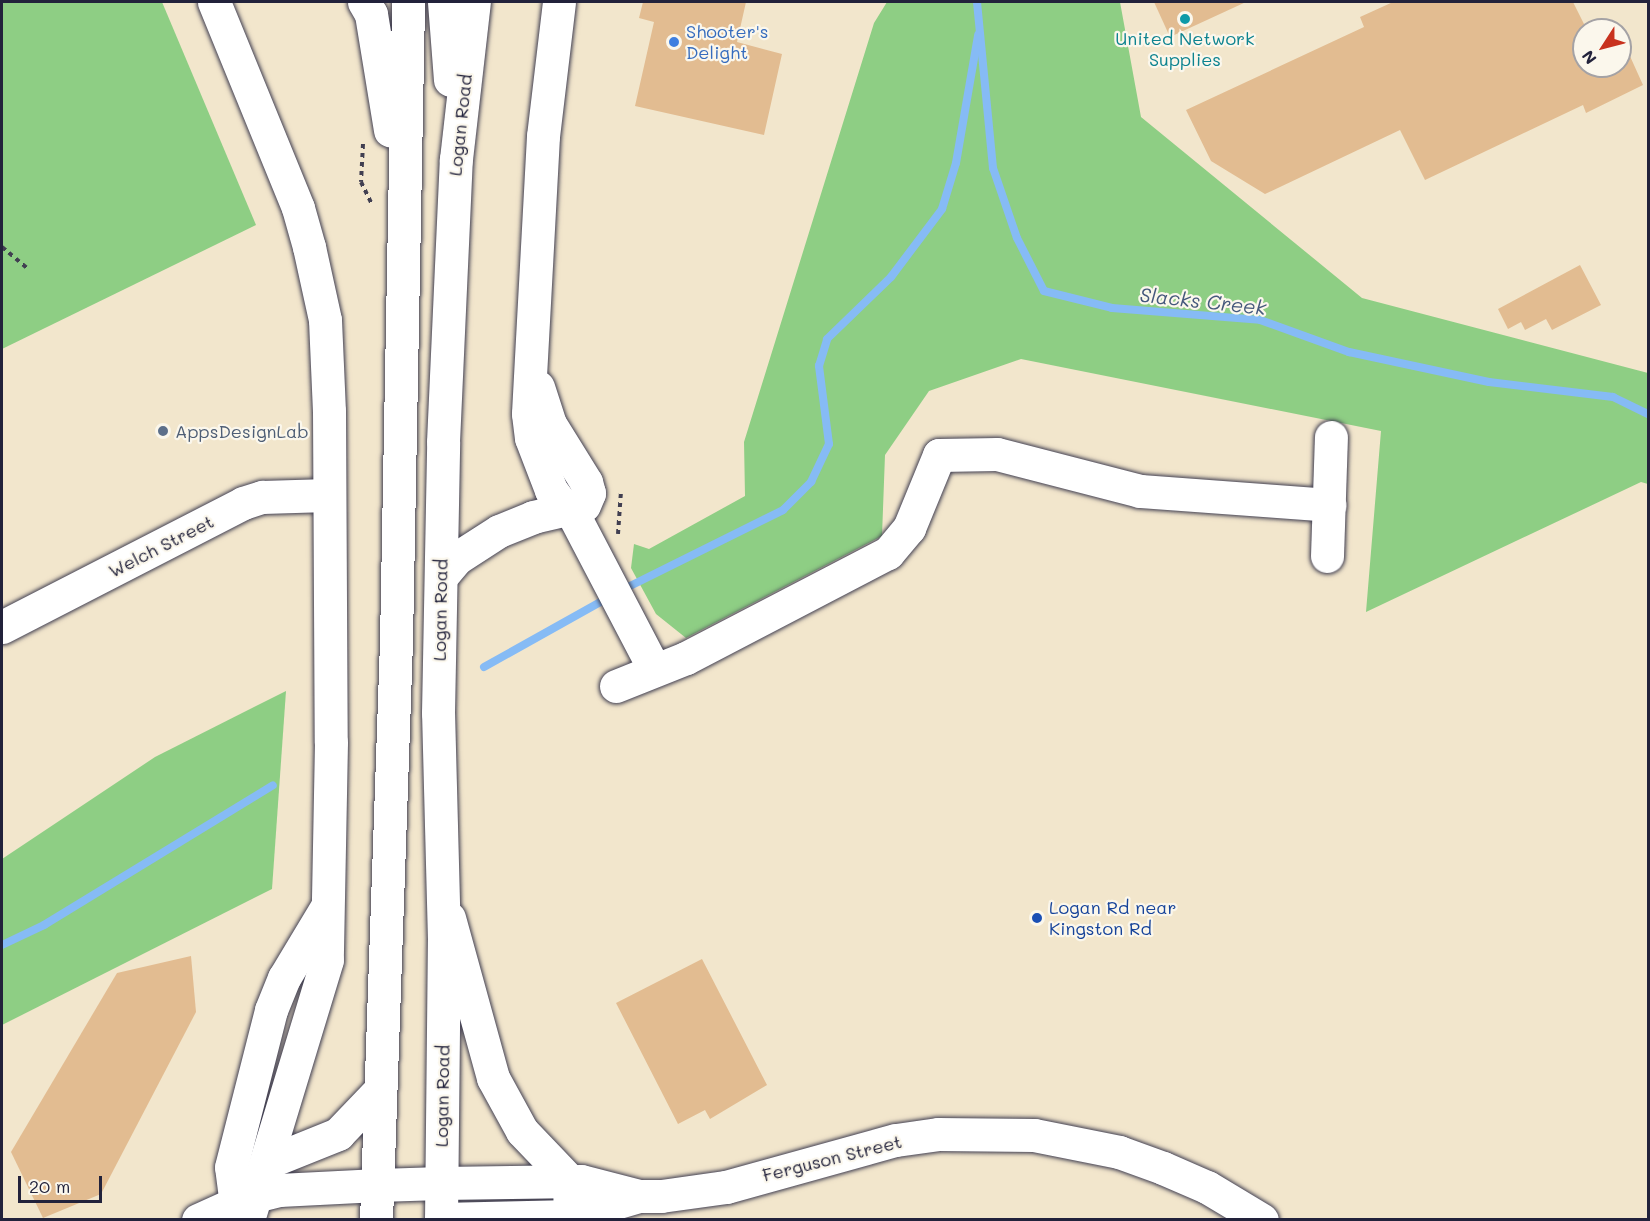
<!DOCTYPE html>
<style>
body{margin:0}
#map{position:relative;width:1650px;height:1221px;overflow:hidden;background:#f2e6cc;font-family:Mali,sans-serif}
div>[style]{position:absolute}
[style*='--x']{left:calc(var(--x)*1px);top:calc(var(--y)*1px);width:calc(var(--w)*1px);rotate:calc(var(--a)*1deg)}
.green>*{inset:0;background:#8ece84}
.stream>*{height:8px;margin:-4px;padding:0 4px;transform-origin:4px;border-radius:4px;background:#86bbf5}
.building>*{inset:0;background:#e2bc91}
.path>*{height:4px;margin-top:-2px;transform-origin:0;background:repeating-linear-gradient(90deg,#413f51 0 4.5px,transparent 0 9px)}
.roads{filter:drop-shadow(0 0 2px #413f51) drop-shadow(0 0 2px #413f51)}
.minor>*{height:33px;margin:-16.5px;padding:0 16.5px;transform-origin:16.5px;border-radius:16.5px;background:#fff}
.major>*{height:33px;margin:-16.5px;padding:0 16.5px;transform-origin:16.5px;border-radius:16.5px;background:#fff}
.dots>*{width:16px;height:16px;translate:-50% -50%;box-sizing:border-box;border:3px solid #fbf7ec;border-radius:50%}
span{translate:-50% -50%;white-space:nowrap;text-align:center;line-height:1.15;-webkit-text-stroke:4.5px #fbf7ec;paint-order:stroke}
.shop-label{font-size:18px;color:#366cbe}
.left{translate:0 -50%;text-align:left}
.culture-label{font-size:18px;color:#0d838f}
.street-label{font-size:18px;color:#22223b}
.service-label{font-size:18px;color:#4e5e75}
.transit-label{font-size:18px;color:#164399}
.water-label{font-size:20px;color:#45587c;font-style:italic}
.frame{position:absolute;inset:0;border:3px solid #22223b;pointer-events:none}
.north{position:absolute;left:1572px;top:18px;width:60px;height:60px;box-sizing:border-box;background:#fbf7ec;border:2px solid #a4a2a5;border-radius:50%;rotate:234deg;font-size:16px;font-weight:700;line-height:24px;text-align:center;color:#22223b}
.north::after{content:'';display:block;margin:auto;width:21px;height:27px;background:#c8321e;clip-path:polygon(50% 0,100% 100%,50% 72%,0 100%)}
.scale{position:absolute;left:18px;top:1176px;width:84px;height:27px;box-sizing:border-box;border:3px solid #22223b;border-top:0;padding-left:8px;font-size:18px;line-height:21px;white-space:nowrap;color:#22223b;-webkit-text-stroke:4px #fbf7ec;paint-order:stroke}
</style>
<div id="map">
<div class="green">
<i style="clip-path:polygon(2px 2px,162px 2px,256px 225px,2px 349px)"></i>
<i style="clip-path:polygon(887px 2px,1120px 2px,1141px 117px,1362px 298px,1648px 373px,1648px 484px,1641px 482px,1366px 612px,1381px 431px,1021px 359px,929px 391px,885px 455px,882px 536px,686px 638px,656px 614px,631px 568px,634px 544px,649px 549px,745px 496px,744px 442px,874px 23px)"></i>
<i style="clip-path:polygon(286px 691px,272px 889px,2px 1025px,2px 859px,155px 757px)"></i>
</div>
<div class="stream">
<i style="--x:977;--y:2;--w:167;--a:84.5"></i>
<i style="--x:993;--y:168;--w:74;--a:71.1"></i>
<i style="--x:1017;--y:238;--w:59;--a:63"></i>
<i style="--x:1044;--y:291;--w:70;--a:14"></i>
<i style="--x:1112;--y:308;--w:148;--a:4.6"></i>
<i style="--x:1260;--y:320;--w:95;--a:19.8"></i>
<i style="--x:1349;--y:352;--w:143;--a:12.1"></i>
<i style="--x:1489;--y:382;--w:125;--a:6.9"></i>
<i style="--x:1613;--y:397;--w:39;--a:26"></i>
<i style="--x:620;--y:591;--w:182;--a:-26.4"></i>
<i style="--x:783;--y:510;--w:40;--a:-45"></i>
<i style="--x:811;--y:482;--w:42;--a:-64.7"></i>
<i style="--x:829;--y:444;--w:79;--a:-97.3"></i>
<i style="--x:819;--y:366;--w:28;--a:-73"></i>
<i style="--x:827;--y:339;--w:89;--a:-44.1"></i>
<i style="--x:891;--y:277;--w:85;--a:-53.1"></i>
<i style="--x:942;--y:209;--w:48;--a:-73.1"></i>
<i style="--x:956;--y:163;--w:130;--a:-80.2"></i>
<i style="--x:484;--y:667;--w:143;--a:-29.2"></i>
<i style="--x:2;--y:945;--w:47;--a:-25.5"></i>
<i style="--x:44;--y:925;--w:268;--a:-31.4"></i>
</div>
<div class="building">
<i style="clip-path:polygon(643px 2px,746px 2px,737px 42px,782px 54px,764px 135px,635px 106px,654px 22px,639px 18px)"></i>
<i style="clip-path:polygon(1154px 2px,1246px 2px,1170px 37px)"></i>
<i style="clip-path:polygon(1393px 2px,1573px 2px,1587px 30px,1584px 66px,1620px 66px,1620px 34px,1643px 85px,1586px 113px,1583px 105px,1425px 180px,1400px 130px,1265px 194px,1211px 161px,1186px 110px,1364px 27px,1360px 17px)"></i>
<i style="clip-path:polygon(1580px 265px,1601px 305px,1552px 330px,1546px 319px,1525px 330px,1521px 322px,1508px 329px,1498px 309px)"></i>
<i style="clip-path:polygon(191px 956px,196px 1012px,101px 1194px,43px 1218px,11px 1152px,117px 973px)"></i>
<i style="clip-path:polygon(702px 959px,767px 1085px,710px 1119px,705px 1110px,678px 1124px,616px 1003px)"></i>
</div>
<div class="path">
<i style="--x:363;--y:144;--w:38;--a:93"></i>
<i style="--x:361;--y:182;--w:25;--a:64"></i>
<i style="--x:2;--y:247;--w:33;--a:40"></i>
<i style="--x:618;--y:534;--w:43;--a:-86"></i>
</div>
<div class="roads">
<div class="minor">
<i style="--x:214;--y:2;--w:222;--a:67.8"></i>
<i style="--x:298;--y:208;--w:41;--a:74.2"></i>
<i style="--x:309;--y:247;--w:75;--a:77.6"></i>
<i style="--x:325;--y:320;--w:91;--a:87.5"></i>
<i style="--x:329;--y:411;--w:331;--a:89.7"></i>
<i style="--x:331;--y:742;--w:218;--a:91.1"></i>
<i style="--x:327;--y:960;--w:272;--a:106.9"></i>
<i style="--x:559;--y:2;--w:135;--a:96.8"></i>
<i style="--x:543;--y:136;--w:278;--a:93.1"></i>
<i style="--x:528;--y:414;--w:24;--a:83"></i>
<i style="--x:531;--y:438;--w:56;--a:69"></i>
<i style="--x:551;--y:490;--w:25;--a:53"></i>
<i style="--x:571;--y:510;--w:179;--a:62.4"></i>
<i style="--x:1327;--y:556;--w:119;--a:-88.1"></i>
<i style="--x:441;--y:577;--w:25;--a:-50"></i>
<i style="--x:457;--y:558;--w:50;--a:-32.7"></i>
<i style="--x:499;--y:531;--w:37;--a:-22"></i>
<i style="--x:533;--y:517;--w:52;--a:-13.2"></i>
<i style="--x:584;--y:505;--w:13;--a:-67"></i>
<i style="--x:589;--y:493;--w:11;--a:-105"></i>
<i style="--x:586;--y:482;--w:68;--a:-121.8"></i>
<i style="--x:550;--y:424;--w:39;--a:-108"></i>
<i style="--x:2;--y:627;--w:271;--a:-27.2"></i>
<i style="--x:243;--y:503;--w:20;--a:-18"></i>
<i style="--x:262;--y:497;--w:66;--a:-1.7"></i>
<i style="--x:616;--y:686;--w:75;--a:-21.8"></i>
<i style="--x:686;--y:658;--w:228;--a:-27.5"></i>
<i style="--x:888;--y:553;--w:33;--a:-50"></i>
<i style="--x:909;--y:528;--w:79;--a:-67.7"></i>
<i style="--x:939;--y:455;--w:58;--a:-1"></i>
<i style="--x:997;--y:454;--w:148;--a:14.5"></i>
<i style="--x:1140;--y:491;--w:190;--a:4.2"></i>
<i style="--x:449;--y:918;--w:166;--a:74.6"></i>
<i style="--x:493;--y:1078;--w:60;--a:61.3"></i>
<i style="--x:522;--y:1131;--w:68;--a:46.2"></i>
<i style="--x:569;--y:1180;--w:40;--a:88.6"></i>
<i style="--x:266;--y:1163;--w:78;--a:-21.9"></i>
<i style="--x:338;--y:1134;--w:59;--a:-46.4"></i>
<i style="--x:441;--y:1183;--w:140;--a:-0.8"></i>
<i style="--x:581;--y:1181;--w:60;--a:14.5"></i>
<i style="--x:639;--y:1196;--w:22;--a:0"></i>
<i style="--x:661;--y:1196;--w:66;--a:-7.9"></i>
<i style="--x:726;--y:1187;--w:176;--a:-15.5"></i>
<i style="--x:896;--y:1140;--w:42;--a:-8.1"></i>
<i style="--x:938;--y:1134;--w:96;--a:0.6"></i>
<i style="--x:1034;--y:1135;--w:87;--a:11.3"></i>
<i style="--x:1119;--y:1152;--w:47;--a:20"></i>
<i style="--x:1163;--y:1168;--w:48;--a:23.4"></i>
<i style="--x:1207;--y:1187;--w:64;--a:31"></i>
<i style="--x:441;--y:1219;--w:130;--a:-1.3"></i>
<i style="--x:571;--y:1216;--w:71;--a:-16.4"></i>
<i style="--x:198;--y:1220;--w:54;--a:-24.2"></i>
<i style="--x:247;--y:1198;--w:33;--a:-14"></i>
<i style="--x:279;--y:1190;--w:99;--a:-2.9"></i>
<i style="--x:238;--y:1220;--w:53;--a:-97.5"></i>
<i style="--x:231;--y:1167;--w:162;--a:-75.7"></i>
<i style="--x:271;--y:1010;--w:35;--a:-68"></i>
<i style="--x:284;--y:978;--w:82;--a:-59"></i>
</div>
<div class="major">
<i style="--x:364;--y:2;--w:14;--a:60"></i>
<i style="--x:371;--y:14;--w:118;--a:80.7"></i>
<i style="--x:444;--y:2;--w:78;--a:85.6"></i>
<i style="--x:378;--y:1185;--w:63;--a:-1.8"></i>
<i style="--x:376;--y:1220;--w:579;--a:-88.02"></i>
<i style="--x:396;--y:641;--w:639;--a:-88.92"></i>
<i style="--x:441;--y:1220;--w:280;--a:-89.4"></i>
<i style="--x:444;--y:940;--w:227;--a:-91.5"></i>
<i style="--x:438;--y:713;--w:271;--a:-88.9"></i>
<i style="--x:443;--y:442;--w:283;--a:-87.4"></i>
<i style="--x:456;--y:159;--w:158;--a:-83.5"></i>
</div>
</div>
<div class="dots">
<i style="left:1185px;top:19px;background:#0f9aa8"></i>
<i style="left:674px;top:42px;background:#3f7fe0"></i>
<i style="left:163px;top:431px;background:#5c6f8a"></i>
<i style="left:1037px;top:918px;background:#1a4fb4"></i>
</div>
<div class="shop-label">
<span class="left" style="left:686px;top:42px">Shooter's<br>Delight</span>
</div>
<div class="culture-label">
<span style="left:1185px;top:49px">United Network<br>Supplies</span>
</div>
<div class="street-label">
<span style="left:460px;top:125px;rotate:-84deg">Logan Road</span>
<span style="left:161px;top:546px;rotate:-27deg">Welch Street</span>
<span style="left:440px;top:610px;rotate:-89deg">Logan Road</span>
<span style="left:442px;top:1096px;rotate:-89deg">Logan Road</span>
<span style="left:832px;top:1158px;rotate:-14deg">Ferguson Street</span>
</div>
<div class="service-label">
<span class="left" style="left:175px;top:431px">AppsDesignLab</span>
</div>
<div class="transit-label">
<span class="left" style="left:1049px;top:918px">Logan Rd near<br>Kingston Rd</span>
</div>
<div class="water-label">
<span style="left:1203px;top:301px;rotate:6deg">Slacks Creek</span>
</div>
<div class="frame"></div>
<div class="north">N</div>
<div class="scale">20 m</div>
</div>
